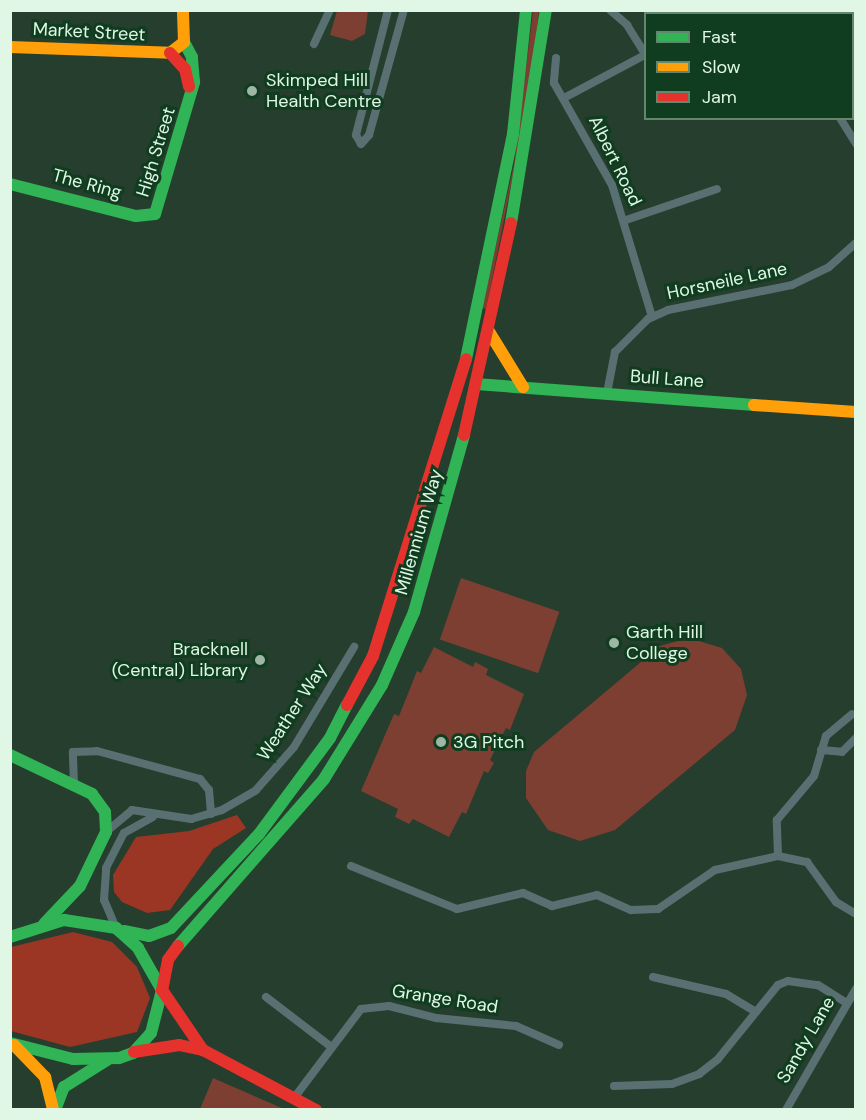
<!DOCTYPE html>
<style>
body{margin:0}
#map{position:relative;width:866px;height:1120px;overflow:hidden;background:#263e2e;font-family:"DM Sans",sans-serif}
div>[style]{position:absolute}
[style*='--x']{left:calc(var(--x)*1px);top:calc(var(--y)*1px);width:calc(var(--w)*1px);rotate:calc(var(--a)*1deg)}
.green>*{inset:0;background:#7d3f31;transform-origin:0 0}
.forest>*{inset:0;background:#9b3624}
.street>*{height:8px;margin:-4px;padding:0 4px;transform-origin:4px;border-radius:4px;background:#597072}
.fast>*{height:12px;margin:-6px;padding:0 6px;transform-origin:6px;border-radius:6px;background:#30b455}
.slow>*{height:12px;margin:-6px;padding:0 6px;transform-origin:6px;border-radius:6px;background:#ff9f0a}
.jam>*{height:12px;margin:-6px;padding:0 6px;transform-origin:6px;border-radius:6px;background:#e5322d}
.dots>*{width:16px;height:16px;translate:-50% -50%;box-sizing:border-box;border:3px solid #103d20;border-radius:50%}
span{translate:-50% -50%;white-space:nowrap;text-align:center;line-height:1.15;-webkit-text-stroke:6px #103d20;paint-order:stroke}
.street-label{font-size:18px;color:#dff7e4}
.poi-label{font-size:18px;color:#dff7e4}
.left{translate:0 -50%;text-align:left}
.right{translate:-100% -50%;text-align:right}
.frame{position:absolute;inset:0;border:12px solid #dff7e4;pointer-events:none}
.legend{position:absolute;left:644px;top:12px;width:210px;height:108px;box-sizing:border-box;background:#103d20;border:2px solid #63876e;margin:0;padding:8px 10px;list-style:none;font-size:18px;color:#dff7e4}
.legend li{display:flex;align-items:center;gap:12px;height:30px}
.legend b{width:30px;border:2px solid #63876e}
</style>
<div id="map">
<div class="green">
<i style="clip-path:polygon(337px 11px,368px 11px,365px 34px,352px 41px,330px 35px)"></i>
<i style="clip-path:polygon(533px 11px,539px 11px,528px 101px,486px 309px,482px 308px,514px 164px)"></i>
<i style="left:461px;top:578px;width:104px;height:65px;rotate:19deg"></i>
<i style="clip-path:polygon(689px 638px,722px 648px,741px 669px,747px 695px,735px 730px,615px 830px,580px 841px,548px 830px,526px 798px,526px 771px,534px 752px,660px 646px)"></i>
<i style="clip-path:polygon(434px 647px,473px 667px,475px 662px,488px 669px,486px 675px,524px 694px,510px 730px,506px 728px,490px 760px,494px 763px,488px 773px,484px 771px,466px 814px,462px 812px,449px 837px,413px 819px,409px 824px,395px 817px,398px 809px,361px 791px,394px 714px,399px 716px,417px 671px,421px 673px)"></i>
<i style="clip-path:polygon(213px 1078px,284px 1109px,200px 1109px)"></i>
</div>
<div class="forest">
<i style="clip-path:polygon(237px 815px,246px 828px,213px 849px,170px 910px,147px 913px,122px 902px,114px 892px,113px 875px,136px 837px,189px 831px)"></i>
<i style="clip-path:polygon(73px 932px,112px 942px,137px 967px,150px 998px,137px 1032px,70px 1047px,11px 1031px,11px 947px)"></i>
</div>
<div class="street">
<i style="--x:388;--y:10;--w:129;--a:104.4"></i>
<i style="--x:356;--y:135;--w:10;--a:61"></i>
<i style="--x:361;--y:144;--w:12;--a:-48"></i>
<i style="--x:369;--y:135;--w:130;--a:-74.4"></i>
<i style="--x:610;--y:10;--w:23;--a:41"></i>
<i style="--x:627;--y:25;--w:36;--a:58"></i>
<i style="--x:822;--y:10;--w:4;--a:76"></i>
<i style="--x:852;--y:40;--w:4;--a:0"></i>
<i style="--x:314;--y:44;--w:38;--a:-65"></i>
<i style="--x:556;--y:58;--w:25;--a:95"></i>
<i style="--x:554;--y:83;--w:117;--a:60.4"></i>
<i style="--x:612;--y:185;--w:138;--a:73.1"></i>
<i style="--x:564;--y:98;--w:92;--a:-28"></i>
<i style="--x:840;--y:118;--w:31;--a:58"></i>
<i style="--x:626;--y:220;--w:96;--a:-18.8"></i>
<i style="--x:607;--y:393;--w:42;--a:-79"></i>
<i style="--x:615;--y:352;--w:47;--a:-45"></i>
<i style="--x:648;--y:319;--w:22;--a:-24"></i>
<i style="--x:668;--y:310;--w:126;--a:-11.4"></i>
<i style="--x:792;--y:285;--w:41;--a:-25.9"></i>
<i style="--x:829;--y:267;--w:36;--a:-42"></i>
<i style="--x:821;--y:750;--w:21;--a:5"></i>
<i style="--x:842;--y:752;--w:20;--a:-45"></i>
<i style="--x:74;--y:785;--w:33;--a:-92"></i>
<i style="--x:73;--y:752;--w:24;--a:-2"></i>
<i style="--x:97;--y:751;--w:107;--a:15.2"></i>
<i style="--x:200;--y:779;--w:14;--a:51"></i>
<i style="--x:209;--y:790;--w:24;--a:85"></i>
<i style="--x:106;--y:832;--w:34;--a:-40"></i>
<i style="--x:132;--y:810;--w:60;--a:8.7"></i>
<i style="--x:191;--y:819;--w:32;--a:-16"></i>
<i style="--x:222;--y:810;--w:39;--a:-30"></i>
<i style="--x:256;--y:790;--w:57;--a:-48.5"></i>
<i style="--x:294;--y:747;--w:117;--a:-59"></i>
<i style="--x:778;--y:856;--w:36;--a:-92"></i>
<i style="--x:777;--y:820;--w:57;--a:-49.9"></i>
<i style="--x:814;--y:776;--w:42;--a:-73.3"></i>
<i style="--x:826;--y:736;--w:34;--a:-40"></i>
<i style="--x:351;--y:866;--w:114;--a:22.1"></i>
<i style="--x:457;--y:909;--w:68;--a:-13.6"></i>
<i style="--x:523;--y:893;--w:32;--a:24"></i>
<i style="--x:552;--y:906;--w:46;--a:-13.7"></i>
<i style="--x:597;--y:895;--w:37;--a:24"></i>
<i style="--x:631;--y:910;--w:27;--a:-2"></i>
<i style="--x:658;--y:909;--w:69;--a:-34.4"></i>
<i style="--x:715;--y:870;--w:65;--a:-12.5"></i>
<i style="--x:778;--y:856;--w:30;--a:12"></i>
<i style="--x:807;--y:862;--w:49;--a:54.1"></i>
<i style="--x:836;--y:902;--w:23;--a:31"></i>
<i style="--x:116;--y:928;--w:30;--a:-113"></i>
<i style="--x:104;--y:900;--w:32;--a:-86"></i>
<i style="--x:106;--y:868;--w:39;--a:-63"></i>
<i style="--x:124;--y:833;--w:33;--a:-29"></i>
<i style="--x:653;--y:977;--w:75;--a:13.1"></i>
<i style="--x:726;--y:994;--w:35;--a:31"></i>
<i style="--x:266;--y:997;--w:81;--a:37.4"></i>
<i style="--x:614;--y:1086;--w:58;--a:-2"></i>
<i style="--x:672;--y:1084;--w:29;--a:-20"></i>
<i style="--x:699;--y:1074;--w:24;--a:-38"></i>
<i style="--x:718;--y:1059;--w:95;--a:-51"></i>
<i style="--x:778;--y:985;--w:11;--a:-22"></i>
<i style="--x:788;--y:981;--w:30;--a:8"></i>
<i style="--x:818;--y:985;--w:34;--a:32"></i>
<i style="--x:294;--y:1098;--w:111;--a:-53"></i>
<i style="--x:361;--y:1009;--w:28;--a:-6"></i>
<i style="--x:389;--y:1006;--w:49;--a:14.3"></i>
<i style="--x:436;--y:1018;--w:80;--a:5.7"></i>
<i style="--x:516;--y:1026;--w:47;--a:23.8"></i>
<i style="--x:786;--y:1110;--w:140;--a:-60"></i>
</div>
<div class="fast">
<i style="--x:10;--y:184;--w:130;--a:14.3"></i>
<i style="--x:136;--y:216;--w:19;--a:-6"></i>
<i style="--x:155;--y:214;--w:138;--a:-73.5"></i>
<i style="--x:194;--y:82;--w:25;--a:-95"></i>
<i style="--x:192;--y:57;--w:17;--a:-118"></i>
<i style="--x:511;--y:223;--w:216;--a:-80.7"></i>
<i style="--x:466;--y:359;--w:230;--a:-78.2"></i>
<i style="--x:513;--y:134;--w:125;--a:-84"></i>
<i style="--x:476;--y:384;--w:279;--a:4.3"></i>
<i style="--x:10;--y:755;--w:91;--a:25.4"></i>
<i style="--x:92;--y:794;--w:22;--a:54"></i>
<i style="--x:105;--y:812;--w:20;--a:87"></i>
<i style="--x:106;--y:832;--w:60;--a:115.7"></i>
<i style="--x:80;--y:886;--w:52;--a:133.5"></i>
<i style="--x:124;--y:931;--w:25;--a:11"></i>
<i style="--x:149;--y:936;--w:23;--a:-20"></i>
<i style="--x:171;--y:928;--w:129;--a:-46.9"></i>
<i style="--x:259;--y:834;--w:119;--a:-53.5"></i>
<i style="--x:330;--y:738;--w:37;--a:-63"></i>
<i style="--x:10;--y:937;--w:57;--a:-17.5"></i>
<i style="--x:64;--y:920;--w:53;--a:8.7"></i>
<i style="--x:116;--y:928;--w:30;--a:42"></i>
<i style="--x:138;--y:948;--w:48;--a:60.3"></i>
<i style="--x:162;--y:990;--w:44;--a:104.3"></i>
<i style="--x:151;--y:1033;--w:27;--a:132"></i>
<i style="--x:133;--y:1053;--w:15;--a:160"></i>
<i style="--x:119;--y:1058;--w:46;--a:178.8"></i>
<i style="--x:73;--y:1059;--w:65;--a:-165.7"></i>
<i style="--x:178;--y:946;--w:222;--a:-48.8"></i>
<i style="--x:324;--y:779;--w:110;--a:-58.3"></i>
<i style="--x:382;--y:685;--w:80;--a:-66.3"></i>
<i style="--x:414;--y:612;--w:184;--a:-74.2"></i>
<i style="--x:55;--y:1110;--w:25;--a:-69"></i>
<i style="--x:64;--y:1087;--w:51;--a:-32.1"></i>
</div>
<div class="slow">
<i style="--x:10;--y:47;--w:160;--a:2.1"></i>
<i style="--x:170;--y:53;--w:18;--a:-38"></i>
<i style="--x:184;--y:42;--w:32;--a:-92"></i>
<i style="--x:488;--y:330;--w:67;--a:58.4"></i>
<i style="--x:754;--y:405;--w:102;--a:3.9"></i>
<i style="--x:14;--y:1045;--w:45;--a:45.9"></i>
<i style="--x:45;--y:1077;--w:34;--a:76"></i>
</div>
<div class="jam">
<i style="--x:170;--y:53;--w:22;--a:47"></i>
<i style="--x:185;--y:69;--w:18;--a:77"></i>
<i style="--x:464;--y:435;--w:217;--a:-77.5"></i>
<i style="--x:347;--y:705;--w:55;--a:-62"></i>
<i style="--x:373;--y:656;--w:311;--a:-72.6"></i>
<i style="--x:178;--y:946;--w:17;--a:126"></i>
<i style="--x:168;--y:960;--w:31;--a:101"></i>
<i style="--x:162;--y:990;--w:73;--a:55.7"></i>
<i style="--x:203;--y:1050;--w:128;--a:28"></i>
<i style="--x:134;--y:1052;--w:46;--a:-8.8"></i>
<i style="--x:179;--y:1045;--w:25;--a:12"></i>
</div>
<div class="dots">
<i style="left:252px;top:91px;background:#9eb6a4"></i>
<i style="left:614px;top:643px;background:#9eb6a4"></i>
<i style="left:260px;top:660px;background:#9eb6a4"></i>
<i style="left:441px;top:742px;background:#9eb6a4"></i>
</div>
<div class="street-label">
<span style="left:89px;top:32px;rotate:3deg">Market Street</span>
<span style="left:156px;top:152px;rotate:-73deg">High Street</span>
<span style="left:615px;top:161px;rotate:64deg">Albert Road</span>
<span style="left:87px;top:184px;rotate:15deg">The Ring</span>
<span style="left:727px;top:281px;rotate:-12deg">Horsneile Lane</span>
<span style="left:667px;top:379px;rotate:4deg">Bull Lane</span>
<span style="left:419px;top:532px;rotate:-74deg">Millennium Way</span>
<span style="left:292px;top:712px;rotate:-57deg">Weather Way</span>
<span style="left:445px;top:999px;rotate:9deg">Grange Road</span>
<span style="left:806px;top:1040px;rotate:-60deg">Sandy Lane</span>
</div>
<div class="poi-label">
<span class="left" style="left:266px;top:91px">Skimped Hill<br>Health Centre</span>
<span class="left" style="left:626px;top:643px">Garth Hill<br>College</span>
<span class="right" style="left:248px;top:660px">Bracknell<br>(Central) Library</span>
<span class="left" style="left:453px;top:742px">3G Pitch</span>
</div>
<div class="frame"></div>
<ul class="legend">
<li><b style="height:8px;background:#30b455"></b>Fast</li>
<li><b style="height:8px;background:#ff9f0a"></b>Slow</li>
<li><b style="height:8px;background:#e5322d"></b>Jam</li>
</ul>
</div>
